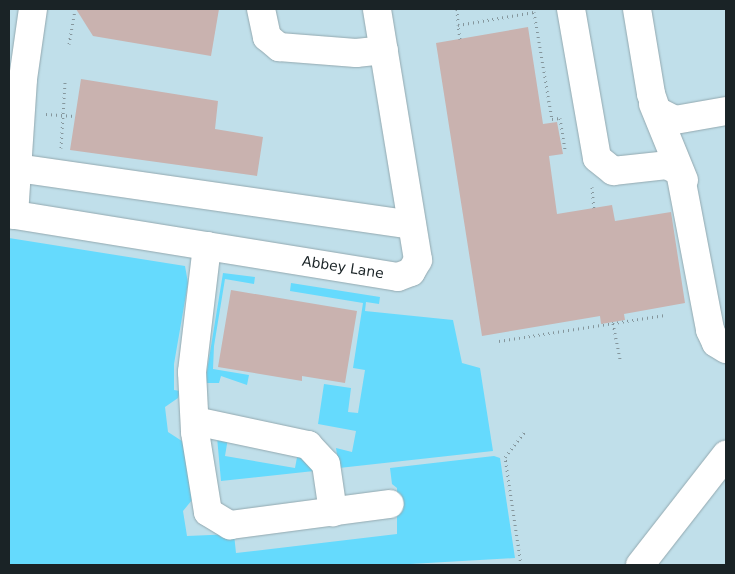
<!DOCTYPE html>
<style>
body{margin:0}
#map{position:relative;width:735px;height:574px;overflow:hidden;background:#d6edf5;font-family:"DejaVu Sans",sans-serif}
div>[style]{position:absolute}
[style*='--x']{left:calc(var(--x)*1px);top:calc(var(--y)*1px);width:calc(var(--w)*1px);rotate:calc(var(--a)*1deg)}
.built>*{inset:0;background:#c0dfea;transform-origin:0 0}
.green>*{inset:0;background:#65dafd}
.building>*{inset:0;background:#c9b2af}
.path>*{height:3px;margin-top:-1.5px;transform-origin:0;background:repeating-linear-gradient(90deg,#85969c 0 1px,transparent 0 5px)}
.roads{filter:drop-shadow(0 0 1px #92a8af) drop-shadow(0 0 1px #92a8af)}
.minor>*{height:28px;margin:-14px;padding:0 14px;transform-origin:14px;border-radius:14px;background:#fff}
span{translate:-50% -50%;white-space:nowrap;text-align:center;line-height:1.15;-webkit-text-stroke:4px #fff;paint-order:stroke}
.street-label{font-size:14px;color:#1a2326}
.frame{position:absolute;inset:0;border:10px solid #1a2326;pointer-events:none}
</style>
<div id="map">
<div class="built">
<i style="left:9px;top:9px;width:717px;height:556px"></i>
</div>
<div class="green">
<i style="clip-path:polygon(9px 238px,185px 266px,188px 283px,174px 364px,174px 390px,180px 391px,178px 398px,165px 407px,168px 432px,185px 443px,192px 500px,183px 511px,187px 536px,234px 534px,236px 553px,397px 534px,397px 488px,392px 484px,390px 468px,494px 456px,500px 458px,515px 558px,393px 565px,9px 565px)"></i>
<i style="clip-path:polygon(223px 273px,255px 277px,254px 284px,225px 279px,214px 346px,213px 369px,249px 375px,247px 385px,221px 376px,219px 383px,205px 383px)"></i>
<i style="clip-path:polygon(291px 283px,380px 297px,379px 304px,366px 302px,365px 311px,453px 320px,462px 363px,480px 368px,493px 451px,339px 468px,336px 448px,352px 452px,356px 431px,318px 424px,324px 384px,351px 388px,348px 412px,358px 413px,365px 370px,353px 368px,363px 303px,290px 291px)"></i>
<i style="clip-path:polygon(217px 437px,228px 438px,225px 456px,295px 468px,298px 452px,314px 471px,221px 481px)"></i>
</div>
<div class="building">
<i style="clip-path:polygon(76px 9px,219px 9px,211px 56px,93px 36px)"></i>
<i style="clip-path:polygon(528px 27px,543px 124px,557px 122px,563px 154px,549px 156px,557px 214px,612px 205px,615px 221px,671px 212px,685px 303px,624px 314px,625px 320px,601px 324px,600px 316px,482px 336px,436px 43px)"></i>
<i style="clip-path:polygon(81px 79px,218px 101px,215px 129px,263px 137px,257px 176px,70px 150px)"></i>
<i style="clip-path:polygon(231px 290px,357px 311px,345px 383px,302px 376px,302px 381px,218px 367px)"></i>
</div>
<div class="path">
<i style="--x:457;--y:9;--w:16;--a:86"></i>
<i style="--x:460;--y:39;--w:14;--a:-98"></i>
<i style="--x:458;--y:25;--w:77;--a:-9.7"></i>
<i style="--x:534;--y:12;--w:109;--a:80.5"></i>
<i style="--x:552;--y:119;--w:8;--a:-7"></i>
<i style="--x:560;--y:118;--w:32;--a:81"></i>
<i style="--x:69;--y:44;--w:36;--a:-80"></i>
<i style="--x:46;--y:114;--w:29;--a:4"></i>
<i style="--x:61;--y:148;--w:66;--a:-86.5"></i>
<i style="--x:592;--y:187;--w:21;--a:85"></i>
<i style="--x:613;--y:323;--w:37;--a:79"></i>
<i style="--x:499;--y:341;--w:168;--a:-8.9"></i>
<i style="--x:521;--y:565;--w:109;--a:-98.4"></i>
<i style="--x:505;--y:457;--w:34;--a:-52"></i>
</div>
<div class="roads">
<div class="minor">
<i style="--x:261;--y:9;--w:29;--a:78"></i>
<i style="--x:267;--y:37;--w:16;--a:40"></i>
<i style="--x:279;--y:47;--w:77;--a:4.5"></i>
<i style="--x:356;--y:53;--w:28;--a:-6"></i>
<i style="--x:571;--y:9;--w:151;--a:80.1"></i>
<i style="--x:597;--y:158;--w:21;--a:39"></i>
<i style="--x:613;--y:171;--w:54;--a:-6.3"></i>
<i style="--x:667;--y:165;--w:15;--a:28"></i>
<i style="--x:680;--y:172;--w:161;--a:79.2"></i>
<i style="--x:710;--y:330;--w:14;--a:65"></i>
<i style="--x:716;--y:343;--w:12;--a:31"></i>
<i style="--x:637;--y:9;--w:86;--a:80.6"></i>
<i style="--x:651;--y:94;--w:18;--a:71"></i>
<i style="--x:657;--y:111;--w:20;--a:27"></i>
<i style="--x:675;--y:120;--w:52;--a:-10"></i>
<i style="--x:653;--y:104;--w:82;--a:67.8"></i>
<i style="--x:17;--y:168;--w:399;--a:8.2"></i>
<i style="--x:9;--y:214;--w:394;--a:9.2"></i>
<i style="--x:398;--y:277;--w:14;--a:-21"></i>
<i style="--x:411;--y:272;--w:14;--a:-60"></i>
<i style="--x:418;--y:260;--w:254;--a:-99.3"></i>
<i style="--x:14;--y:215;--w:136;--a:-86.2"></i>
<i style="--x:23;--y:79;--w:71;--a:-81.9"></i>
<i style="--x:207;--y:246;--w:127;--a:96.8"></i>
<i style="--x:192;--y:372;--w:60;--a:87.1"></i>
<i style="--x:195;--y:432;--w:81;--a:80.8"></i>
<i style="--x:208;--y:512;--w:26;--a:31"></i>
<i style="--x:230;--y:525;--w:161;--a:-7.5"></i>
<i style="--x:195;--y:421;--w:116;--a:12"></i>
<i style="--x:308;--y:445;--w:26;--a:47"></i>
<i style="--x:326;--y:464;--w:49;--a:81.7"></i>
<i style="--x:640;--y:565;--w:140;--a:-52"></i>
</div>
</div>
<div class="street-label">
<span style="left:343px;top:267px;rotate:9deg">Abbey Lane</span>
</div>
<div class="frame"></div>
</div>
